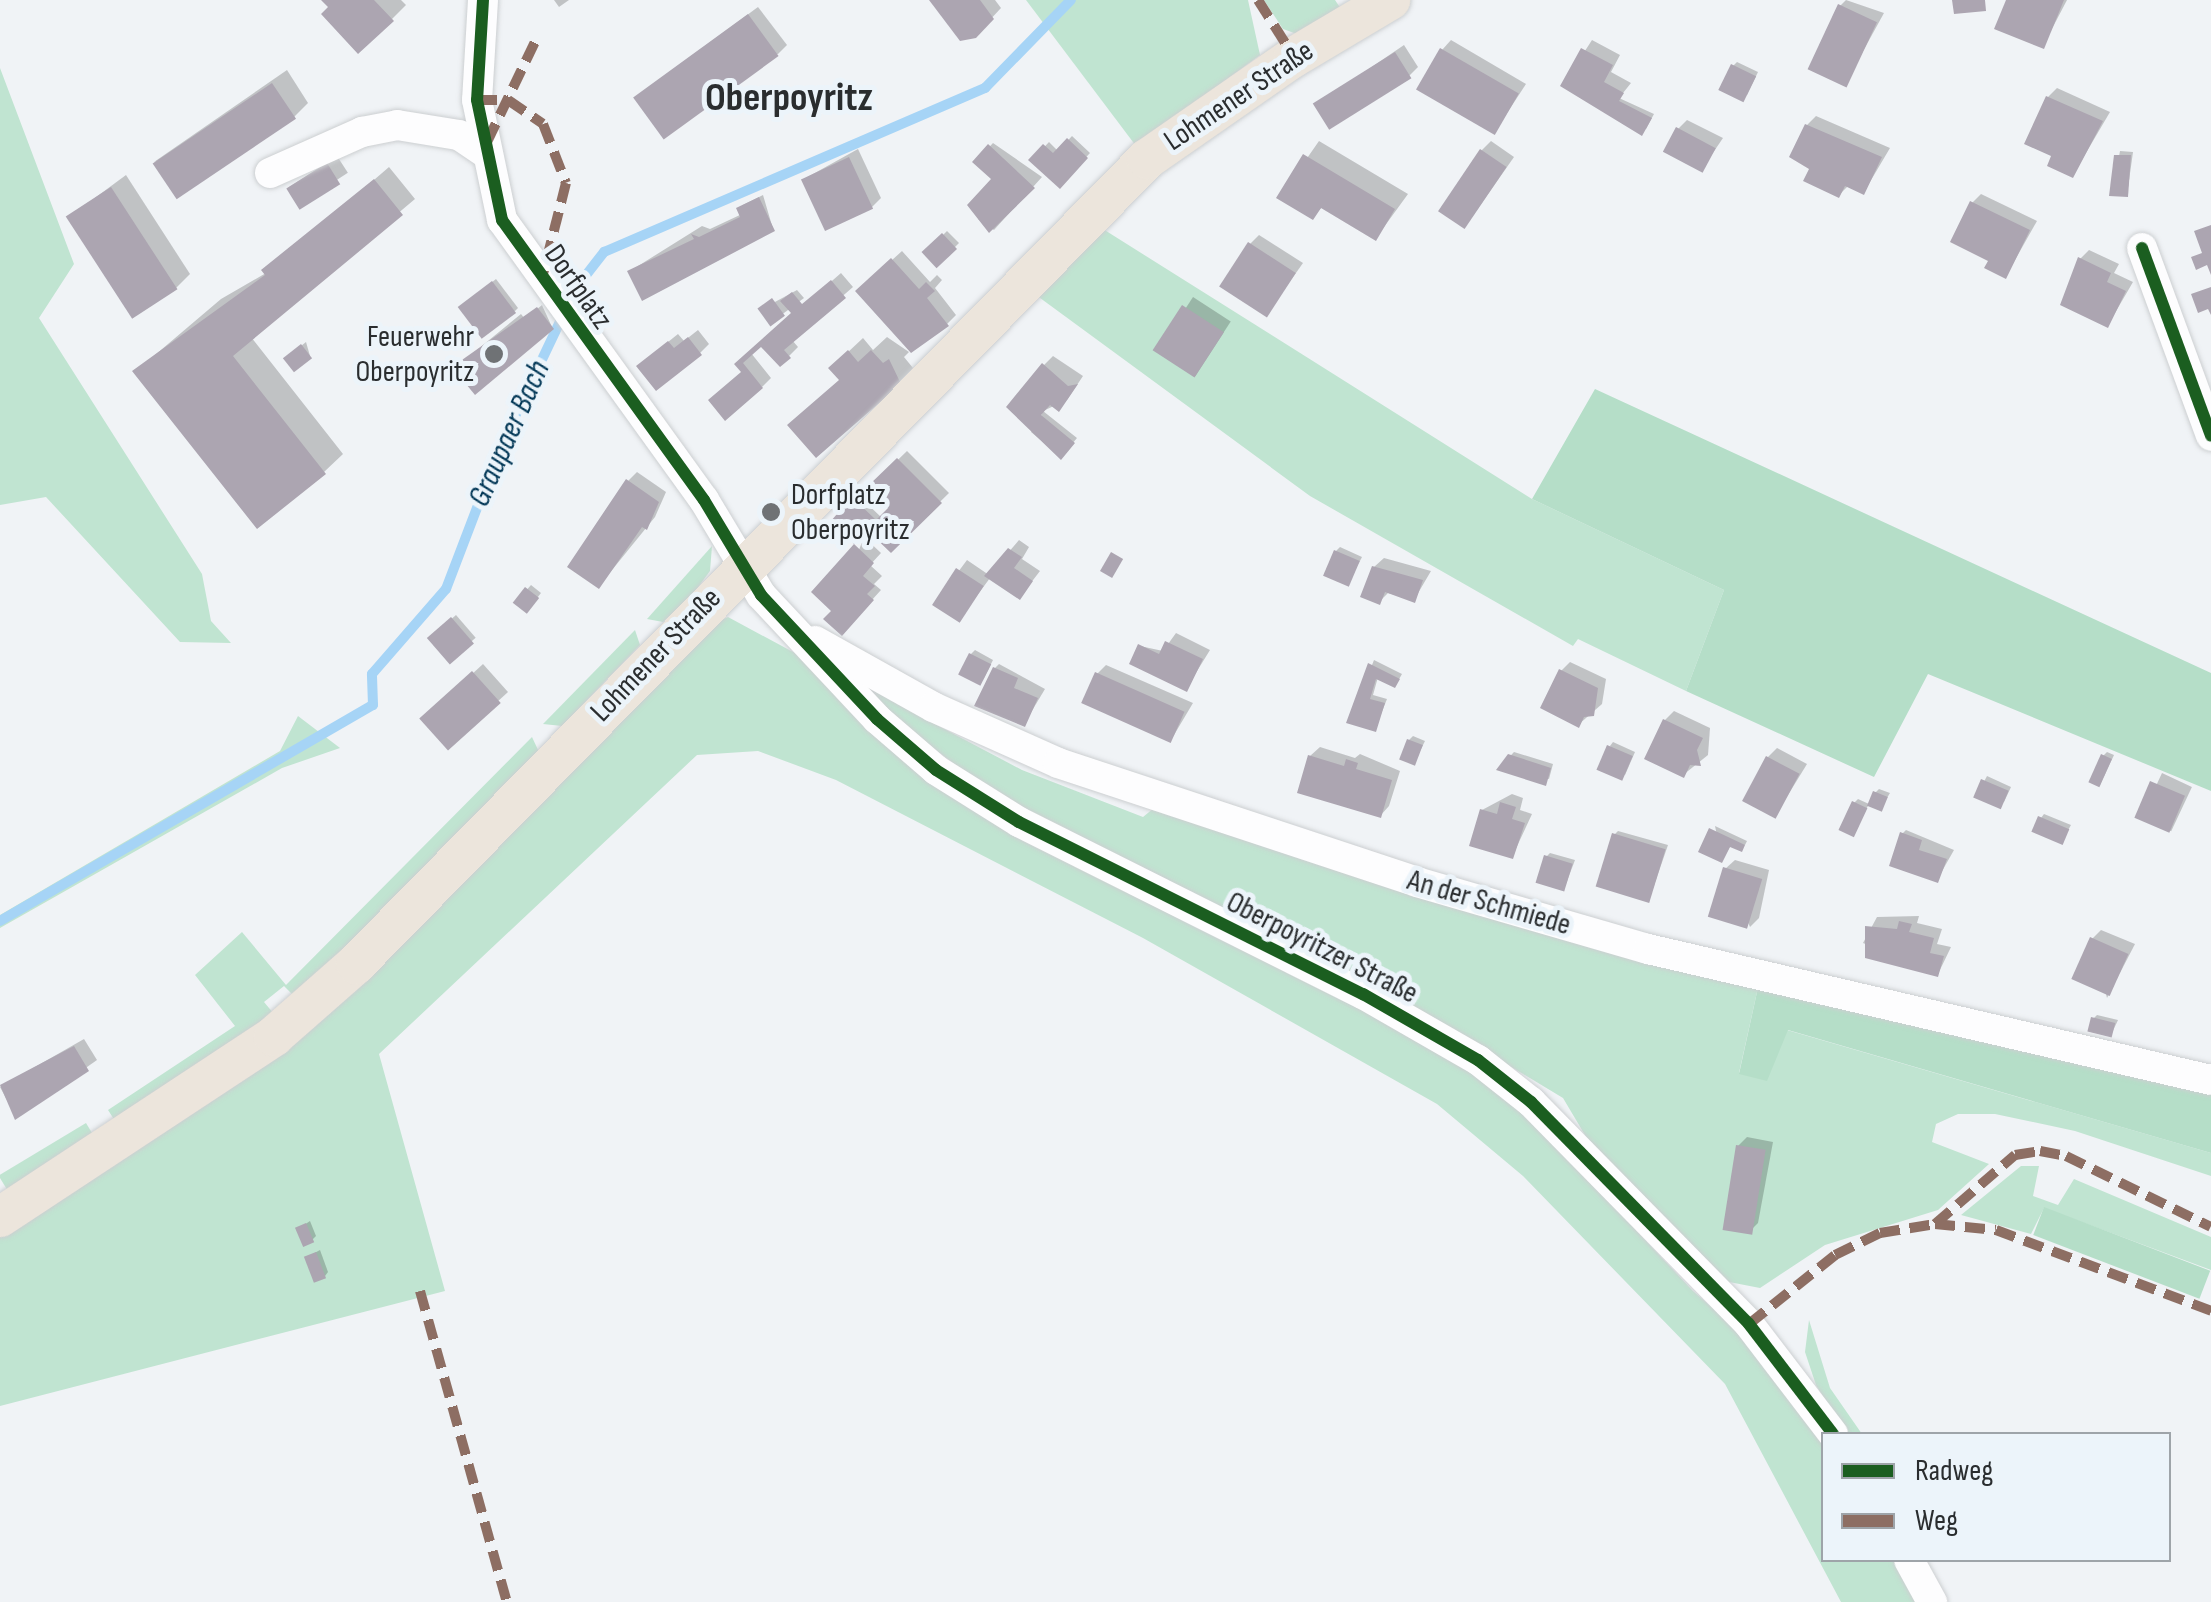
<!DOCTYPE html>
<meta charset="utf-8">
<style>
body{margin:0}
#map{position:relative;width:2211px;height:1602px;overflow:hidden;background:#f0f3f6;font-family:"Sofia Sans Condensed",sans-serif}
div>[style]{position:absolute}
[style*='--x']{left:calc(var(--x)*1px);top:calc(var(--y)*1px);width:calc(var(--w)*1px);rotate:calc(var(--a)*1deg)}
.green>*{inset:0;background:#c0e4d1;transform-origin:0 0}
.forest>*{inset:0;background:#b5dec8;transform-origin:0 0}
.shadow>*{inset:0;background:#0003;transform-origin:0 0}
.stream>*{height:10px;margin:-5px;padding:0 5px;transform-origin:5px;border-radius:5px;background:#a6d4f6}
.building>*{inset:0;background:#aca5b1;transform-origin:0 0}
.roads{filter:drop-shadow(0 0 2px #cccfd1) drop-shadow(0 0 2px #cccfd1)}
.minor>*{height:30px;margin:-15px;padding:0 15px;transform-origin:15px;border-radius:15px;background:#fdfdfe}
.major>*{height:40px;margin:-20px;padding:0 20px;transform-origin:20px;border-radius:20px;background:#ece5dc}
.quiet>*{height:10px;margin-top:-5px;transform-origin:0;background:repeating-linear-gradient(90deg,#8d6e63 0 20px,transparent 0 30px)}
.cycleway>*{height:12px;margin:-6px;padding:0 6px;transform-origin:6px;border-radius:6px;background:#1b5e20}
.dots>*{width:28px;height:28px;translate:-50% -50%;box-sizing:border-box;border:5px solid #ecf4fa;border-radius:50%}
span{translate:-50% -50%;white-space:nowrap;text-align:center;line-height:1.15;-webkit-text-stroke:10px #ecf4fa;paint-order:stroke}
.street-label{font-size:30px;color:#2a2d2f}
.poi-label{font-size:30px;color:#2a2d2f}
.right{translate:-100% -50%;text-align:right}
.left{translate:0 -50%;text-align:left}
.water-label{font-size:32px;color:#033857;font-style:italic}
.district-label{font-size:40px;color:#2a2d2f;font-weight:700}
.legend{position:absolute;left:1821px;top:1432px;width:350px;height:130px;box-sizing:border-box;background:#ecf4fa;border:2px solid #9ea4a9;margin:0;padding:12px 18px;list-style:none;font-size:30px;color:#2a2d2f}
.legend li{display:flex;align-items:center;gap:20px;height:50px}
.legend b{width:50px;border:2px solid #9ea4a9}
</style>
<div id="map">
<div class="green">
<i style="clip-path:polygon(1026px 0,1248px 0,1260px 55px,1136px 146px)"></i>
<i style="clip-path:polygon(1264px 0,1335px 0,1341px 9px,1297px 34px,1283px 29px)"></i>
<i style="clip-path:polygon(0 68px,74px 264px,39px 318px,202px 574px,211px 621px,231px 643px,180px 642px,46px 497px,0 505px)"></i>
<i style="clip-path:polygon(1103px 229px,1532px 499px,1724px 590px,1686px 691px,1578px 639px,1573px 646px,1310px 496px,1036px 295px)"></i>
<i style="clip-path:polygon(712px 546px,710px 571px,693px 594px,663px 622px,647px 619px)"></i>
<i style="clip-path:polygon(728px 617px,806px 659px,874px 731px,1433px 1044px,1527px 1114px,1693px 1291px,1745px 1336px,1823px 1441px,1824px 1560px,1895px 1560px,1918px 1602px,1841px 1602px,1725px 1384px,1523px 1176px,1437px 1104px,1143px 938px,836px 780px,758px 751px,697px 755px,379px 1054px,445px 1291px,0 1406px,0 1236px,208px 1103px,707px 627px)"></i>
<i style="clip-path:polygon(635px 630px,640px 645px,562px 726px,543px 724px)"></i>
<i style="clip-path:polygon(840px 662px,897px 696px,897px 704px,1022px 770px,1143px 817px,1154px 808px,1759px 983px,1739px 1073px,1787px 1030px,2211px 1153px,2211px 1176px,2075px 1131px,1995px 1114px,1958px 1114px,1936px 1124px,1932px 1142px,1989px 1164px,1938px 1210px,1825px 1245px,1760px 1288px,1724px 1281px,1598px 1157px,1563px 1098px,1478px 1047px,1022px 813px,882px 711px)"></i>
<i style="clip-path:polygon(298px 716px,340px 748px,282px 768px,0 928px,0 915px,280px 751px)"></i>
<i style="clip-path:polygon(532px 737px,539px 752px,295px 997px,284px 986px,264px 1002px,274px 1014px,117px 1124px,108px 1110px,235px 1026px,195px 975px,242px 932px,286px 985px)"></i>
<i style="left:86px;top:1123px;width:17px;height:102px;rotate:59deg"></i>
<i style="clip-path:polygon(2021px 1166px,2039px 1166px,2033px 1196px,2058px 1205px,2074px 1179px,2211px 1237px,2211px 1270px,2044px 1208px,2031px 1234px,1961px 1215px)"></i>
<i style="clip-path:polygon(1809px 1320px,1830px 1388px,1862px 1434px,1846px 1434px,1816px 1385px,1805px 1352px)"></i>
</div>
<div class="forest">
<i style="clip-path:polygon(1595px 389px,2211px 673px,2211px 791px,1928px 674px,1874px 777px,1686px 691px,1724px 590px,1532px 499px)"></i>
<i style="clip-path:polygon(1759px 983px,2211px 1089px,2211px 1153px,1788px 1030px,1767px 1081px,1739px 1074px)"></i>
<i style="left:2044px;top:1207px;width:178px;height:30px;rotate:21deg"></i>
</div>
<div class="shadow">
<i style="clip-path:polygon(324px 0,401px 0,406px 5px,392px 19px,331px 7px)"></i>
<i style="clip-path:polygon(554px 0,569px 0,559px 7px)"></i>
<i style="clip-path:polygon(932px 0,995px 0,1001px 8px,975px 36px)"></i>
<i style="clip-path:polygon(1846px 0,1884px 13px,1845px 84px,1840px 6px)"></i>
<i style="clip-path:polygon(2008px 0,2067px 0,2043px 46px)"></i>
<i style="clip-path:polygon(758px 7px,787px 45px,778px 54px,646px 89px)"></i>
<i style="clip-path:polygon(1451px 40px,1526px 84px,1494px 133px,1442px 50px)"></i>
<i style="clip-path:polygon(1592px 40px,1620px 55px,1611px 72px,1631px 83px,1619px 98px,1654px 114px,1646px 129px,1563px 85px)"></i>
<i style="clip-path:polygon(1404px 45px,1418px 67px,1409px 76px,1316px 105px)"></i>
<i style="clip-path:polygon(1737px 62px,1758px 72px,1747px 95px,1733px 66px)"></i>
<i style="clip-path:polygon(287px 70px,308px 103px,294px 117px,154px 162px)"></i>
<i style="clip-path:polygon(2057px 88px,2110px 112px,2073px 175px,2054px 155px,2048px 97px)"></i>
<i style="clip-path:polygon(1816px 116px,1890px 148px,1864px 192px,1849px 185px,1839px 195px,1812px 168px,1807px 125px)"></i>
<i style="clip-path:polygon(1687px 120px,1723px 138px,1702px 169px,1678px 129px)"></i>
<i style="clip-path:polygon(1072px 136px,1090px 153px,1060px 185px,1032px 160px,1049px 142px,1058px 151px)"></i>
<i style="clip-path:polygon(1319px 141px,1408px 194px,1376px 238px,1323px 206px,1313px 217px,1280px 197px)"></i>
<i style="clip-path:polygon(1491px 141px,1514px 157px,1472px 217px,1482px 150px)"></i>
<i style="clip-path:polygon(993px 143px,1042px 177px,994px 230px,978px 219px,1002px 171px,975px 162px)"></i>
<i style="clip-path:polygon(858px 149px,881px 198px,872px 207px,804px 179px)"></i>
<i style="clip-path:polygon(2120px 151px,2133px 152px,2127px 195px,2112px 194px)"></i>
<i style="left:337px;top:156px;width:20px;height:58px;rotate:57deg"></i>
<i style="clip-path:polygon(389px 167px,415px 199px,251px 337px,343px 454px,324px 472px,135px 372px,221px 299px,266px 273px)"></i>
<i style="clip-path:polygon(126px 175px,190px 274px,176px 288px,69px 217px)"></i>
<i style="clip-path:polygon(1981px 194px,2037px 221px,2006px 276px,1991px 260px,1972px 203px)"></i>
<i style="clip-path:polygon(763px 195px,773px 229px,630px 271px,702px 226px,710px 229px,742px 214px,743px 205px)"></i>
<i style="left:947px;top:231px;width:17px;height:30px;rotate:45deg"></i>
<i style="clip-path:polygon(1259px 235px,1303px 263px,1267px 314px,1250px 244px)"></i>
<i style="clip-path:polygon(2089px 250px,2119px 264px,2114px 273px,2133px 282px,2108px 325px,2080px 259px)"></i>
<i style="clip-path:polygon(902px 251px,930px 282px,937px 275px,942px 280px,935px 288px,956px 315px,947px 324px,858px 291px)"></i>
<i style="clip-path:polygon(841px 273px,853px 287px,792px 340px,798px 347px,789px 356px,761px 344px,751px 353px,771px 378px,762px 387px,737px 364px)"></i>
<i style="clip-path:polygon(496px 279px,518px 308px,515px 311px,465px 304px)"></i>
<i style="clip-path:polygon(797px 290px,804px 298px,772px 322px,762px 309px)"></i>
<i style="left:1193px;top:297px;width:45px;height:65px;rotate:33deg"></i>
<i style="clip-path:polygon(542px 305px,552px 327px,456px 367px,521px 314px,525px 319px)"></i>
<i style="clip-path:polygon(698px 330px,709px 344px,700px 353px,648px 358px,678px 334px,684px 341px)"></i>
<i style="clip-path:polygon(887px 337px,909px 352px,904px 357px,913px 368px,899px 382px,841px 379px,846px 354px,863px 338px,873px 350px)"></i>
<i style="clip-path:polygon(306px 342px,310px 356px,286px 358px)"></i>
<i style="clip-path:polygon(1053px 356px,1083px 376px,1067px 400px,1043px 411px,1077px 438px,1061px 457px,1031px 432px,1041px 419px,1044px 365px)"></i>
<i style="clip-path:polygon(907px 451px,949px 493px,891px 550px,867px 526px,833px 522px,858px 495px,882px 518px,892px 507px,871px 486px)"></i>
<i style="clip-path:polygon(637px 472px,666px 492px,655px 517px,599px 586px,628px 481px)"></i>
<i style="clip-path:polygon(864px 537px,881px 553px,870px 565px,882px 576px,874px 584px,881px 590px,842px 633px,835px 611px)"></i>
<i style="clip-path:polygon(1019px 540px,1029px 547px,1022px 559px,1040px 571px,1020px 597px,990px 578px,959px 620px,935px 603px,967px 560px,989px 575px)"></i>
<i style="clip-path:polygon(1340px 547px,1362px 557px,1348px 584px,1336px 551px)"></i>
<i style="clip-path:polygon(1384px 558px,1431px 571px,1414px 600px,1388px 593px,1379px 602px,1374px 567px)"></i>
<i style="clip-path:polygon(531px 585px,541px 593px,530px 607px,516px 602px)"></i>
<i style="left:456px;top:615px;width:30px;height:34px;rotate:49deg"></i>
<i style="clip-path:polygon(1176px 633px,1210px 650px,1186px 689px,1140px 646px,1163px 651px)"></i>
<i style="clip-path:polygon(975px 650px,993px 660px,984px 678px,971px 654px)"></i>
<i style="clip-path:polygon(1374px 660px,1402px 674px,1398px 681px,1378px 677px,1373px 695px,1387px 699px,1375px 729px,1350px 721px)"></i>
<i style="clip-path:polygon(1570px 662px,1606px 679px,1602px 704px,1578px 725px,1561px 671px)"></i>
<i style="clip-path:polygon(483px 664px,508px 692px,448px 747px,432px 711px)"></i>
<i style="clip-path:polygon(999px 664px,1045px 689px,1024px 724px,995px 668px)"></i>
<i style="clip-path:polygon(1106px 665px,1193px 703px,1171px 740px,1097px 674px)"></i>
<i style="clip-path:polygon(1674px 711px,1710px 728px,1708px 755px,1683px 775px,1665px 720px)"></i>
<i style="clip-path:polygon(1413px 736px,1425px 741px,1414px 763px,1409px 740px)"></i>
<i style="clip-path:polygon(1613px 742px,1635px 752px,1625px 775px,1610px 746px)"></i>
<i style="clip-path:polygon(1320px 747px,1355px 758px,1360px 754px,1400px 771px,1389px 806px,1380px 816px,1310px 756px)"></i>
<i style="clip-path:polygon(1777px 748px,1807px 764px,1775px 816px,1768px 757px)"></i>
<i style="clip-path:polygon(1514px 752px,1553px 764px,1549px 779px,1499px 768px)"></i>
<i style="clip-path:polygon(2107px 752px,2114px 755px,2100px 785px,2103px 756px)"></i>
<i style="left:2162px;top:773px;width:33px;height:49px;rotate:25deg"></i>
<i style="clip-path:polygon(1987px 776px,2011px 787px,2004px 802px,1977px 795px)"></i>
<i style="clip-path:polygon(1879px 789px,1890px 793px,1881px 808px,1875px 793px)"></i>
<i style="clip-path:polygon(1512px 794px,1523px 798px,1520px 810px,1532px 814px,1512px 857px,1482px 810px)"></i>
<i style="clip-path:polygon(1858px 799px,1869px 804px,1853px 834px,1854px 803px)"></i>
<i style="clip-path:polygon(2044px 814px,2071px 825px,2062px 841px,2041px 818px)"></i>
<i style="clip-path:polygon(1715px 826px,1747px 841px,1745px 845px,1731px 845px,1722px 860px)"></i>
<i style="clip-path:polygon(1906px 830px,1954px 850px,1937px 880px,1902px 834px)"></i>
<i style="clip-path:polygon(1618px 831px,1668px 845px,1649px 900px,1614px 835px)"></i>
<i style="clip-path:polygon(1550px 853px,1575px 860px,1564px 889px,1546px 857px)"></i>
<i style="clip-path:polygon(1735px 860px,1769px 870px,1759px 918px,1750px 927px,1725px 869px)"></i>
<i style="clip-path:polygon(1919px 916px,1917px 923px,1942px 929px,1937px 944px,1951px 947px,1938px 974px,1863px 943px,1877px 917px)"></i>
<i style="clip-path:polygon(2101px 930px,2135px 944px,2107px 998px,2092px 939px)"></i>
<i style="clip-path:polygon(2097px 1015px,2118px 1020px,2111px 1035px,2093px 1019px)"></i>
<i style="clip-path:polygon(84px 1039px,97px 1060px,16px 1117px,0 1087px)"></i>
<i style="clip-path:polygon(1747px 1137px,1773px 1142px,1758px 1223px,1749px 1232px,1738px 1146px)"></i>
<i style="clip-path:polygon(310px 1221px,316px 1236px,312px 1240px,298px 1229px)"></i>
<i style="clip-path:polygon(320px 1250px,328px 1272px,325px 1276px,307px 1257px)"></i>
</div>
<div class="stream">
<i style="--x:0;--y:921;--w:431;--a:-30.1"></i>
<i style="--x:373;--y:705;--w:31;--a:-92"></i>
<i style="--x:372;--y:674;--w:113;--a:-49"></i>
<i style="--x:446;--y:589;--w:149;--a:-69.1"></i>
<i style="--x:499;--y:450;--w:179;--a:-64.6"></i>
<i style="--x:576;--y:288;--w:46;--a:-52.1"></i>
<i style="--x:604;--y:252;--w:415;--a:-23.3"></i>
<i style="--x:985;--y:88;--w:123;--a:-45.7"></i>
</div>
<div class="building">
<i style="clip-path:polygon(321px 0,374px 0,394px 21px,358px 54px,321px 14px,328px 7px)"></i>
<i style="clip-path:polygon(929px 0,980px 0,994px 19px,976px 38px,960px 41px)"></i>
<i style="clip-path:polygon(1952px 0,1985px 0,1986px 11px,1954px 14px)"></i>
<i style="clip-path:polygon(2006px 0,2064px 0,2044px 49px,1994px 29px)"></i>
<i style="left:1838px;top:4px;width:43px;height:72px;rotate:25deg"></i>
<i style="left:748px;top:14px;width:52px;height:142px;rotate:54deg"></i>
<i style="left:1440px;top:48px;width:91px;height:48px;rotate:30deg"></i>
<i style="clip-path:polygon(1581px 48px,1613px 65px,1604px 82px,1624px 93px,1619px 101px,1652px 118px,1642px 136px,1560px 86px)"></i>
<i style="left:1395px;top:52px;width:31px;height:97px;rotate:58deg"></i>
<i style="left:1731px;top:64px;width:28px;height:29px;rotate:26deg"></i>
<i style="left:272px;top:83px;width:43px;height:144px;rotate:56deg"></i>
<i style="clip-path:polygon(2046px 96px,2103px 121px,2073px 178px,2047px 166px,2051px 156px,2024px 144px)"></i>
<i style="clip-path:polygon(1805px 124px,1882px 157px,1864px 195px,1845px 186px,1839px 198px,1803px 181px,1809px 169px,1789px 157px)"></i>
<i style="left:1676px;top:127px;width:45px;height:28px;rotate:28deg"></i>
<i style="clip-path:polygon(1067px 138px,1088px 158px,1060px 189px,1028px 160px,1043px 144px,1053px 153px)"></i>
<i style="clip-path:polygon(988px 144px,1035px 188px,989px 233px,967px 205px,991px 179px,972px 162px)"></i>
<i style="left:1480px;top:149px;width:32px;height:75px;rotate:34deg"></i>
<i style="clip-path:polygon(1303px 154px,1395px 209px,1376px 241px,1321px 208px,1313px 220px,1276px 198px)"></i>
<i style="clip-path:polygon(2114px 155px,2131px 155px,2128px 197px,2109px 196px)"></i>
<i style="left:849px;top:157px;width:57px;height:53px;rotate:65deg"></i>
<i style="left:327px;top:163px;width:25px;height:48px;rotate:58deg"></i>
<i style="clip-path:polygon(374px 179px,403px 215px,233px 356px,326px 474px,257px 529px,132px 371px,265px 275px,261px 270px)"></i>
<i style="left:111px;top:187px;width:122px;height:54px;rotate:57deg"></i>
<i style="clip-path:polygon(759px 197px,775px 231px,642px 301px,627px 271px,694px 239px,691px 234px,699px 237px,740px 217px,736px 208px)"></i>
<i style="clip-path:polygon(1970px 201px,2030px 230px,2006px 279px,1984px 268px,1988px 261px,1950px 242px)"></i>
<i style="clip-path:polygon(2211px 225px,2211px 275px,2207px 265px,2196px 270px,2191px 257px,2202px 253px,2194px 231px)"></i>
<i style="left:942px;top:233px;width:22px;height:28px;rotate:47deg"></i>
<i style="left:1248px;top:242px;width:57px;height:53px;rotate:33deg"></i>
<i style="clip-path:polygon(2078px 257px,2111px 273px,2107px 282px,2126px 291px,2108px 328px,2060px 305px)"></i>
<i style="clip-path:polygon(891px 258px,919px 289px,926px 282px,935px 291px,927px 298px,949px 326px,911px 353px,855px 291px)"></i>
<i style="clip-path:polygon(831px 280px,846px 298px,784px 350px,791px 358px,780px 367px,761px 347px,743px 363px,763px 388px,725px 421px,708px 400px,741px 372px,734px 364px,791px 313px,780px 301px,792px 292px,802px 304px)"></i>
<i style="left:492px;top:281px;width:40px;height:43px;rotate:53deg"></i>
<i style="clip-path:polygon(2211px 287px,2211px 315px,2208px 309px,2198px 313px,2191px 294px)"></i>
<i style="left:772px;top:298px;width:22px;height:18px;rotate:54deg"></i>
<i style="left:1182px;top:305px;width:50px;height:54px;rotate:33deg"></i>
<i style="clip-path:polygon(537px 307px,554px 329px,475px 395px,452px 367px)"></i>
<i style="clip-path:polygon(688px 337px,702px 355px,656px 391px,636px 366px,668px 341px,674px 348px)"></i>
<i style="left:301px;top:344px;width:18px;height:23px;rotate:52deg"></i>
<i style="clip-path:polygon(848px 350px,858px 362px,871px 350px,883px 363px,889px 359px,901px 384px,816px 458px,787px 425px,839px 380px,828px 368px)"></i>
<i style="clip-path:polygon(1042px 363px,1068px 386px,1078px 384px,1059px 412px,1050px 405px,1041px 415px,1075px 443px,1061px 460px,1006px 407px)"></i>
<i style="clip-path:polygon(897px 458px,942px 503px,891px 553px,867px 530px,854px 544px,830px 522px,852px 497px,876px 520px,888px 508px,868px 486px)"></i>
<i style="clip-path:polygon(626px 479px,659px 502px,647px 530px,642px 527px,599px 589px,567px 567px)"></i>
<i style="clip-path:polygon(854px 544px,874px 563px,863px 576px,875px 586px,867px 594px,874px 600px,842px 636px,823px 619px,831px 611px,811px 592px)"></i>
<i style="clip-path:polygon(1008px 548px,1022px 557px,1014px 568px,1033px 581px,1020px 600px,984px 576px)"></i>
<i style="left:1334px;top:550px;width:28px;height:28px;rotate:23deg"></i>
<i style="left:1111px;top:552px;width:14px;height:22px;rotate:30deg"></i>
<i style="clip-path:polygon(1372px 566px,1423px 580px,1415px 603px,1385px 592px,1380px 605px,1360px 597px)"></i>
<i style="left:956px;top:568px;width:33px;height:44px;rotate:33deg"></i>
<i style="left:525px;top:587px;width:18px;height:20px;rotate:38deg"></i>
<i style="left:451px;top:617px;width:35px;height:32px;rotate:49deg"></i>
<i style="clip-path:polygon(1165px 641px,1203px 659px,1187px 692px,1129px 664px,1138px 644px,1159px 654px)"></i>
<i style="left:969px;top:653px;width:25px;height:24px;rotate:27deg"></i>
<i style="clip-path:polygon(1368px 663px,1400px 679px,1395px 688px,1376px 679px,1370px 699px,1385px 703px,1376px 732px,1346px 723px)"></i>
<i style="clip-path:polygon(993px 667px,1018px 678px,1014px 688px,1038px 698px,1025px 727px,974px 706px)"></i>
<i style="clip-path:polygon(1559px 669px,1598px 688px,1594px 716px,1584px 717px,1579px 728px,1540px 708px)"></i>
<i style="left:472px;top:671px;width:43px;height:71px;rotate:48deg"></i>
<i style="left:1095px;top:672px;width:98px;height:34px;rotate:24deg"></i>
<i style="clip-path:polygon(1663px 719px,1703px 738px,1697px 750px,1701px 766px,1690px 765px,1684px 778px,1644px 759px)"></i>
<i style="left:1407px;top:739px;width:17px;height:22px;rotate:21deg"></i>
<i style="left:1607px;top:745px;width:28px;height:27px;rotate:23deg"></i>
<i style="clip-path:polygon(1508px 754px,1551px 768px,1546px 786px,1496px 770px)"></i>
<i style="left:2101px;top:754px;width:12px;height:31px;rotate:24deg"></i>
<i style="clip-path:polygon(1308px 755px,1344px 766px,1346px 759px,1358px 763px,1356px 769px,1392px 780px,1381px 818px,1297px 793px)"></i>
<i style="left:1766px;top:756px;width:38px;height:51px;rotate:28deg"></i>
<i style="left:1981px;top:779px;width:30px;height:20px;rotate:23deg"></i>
<i style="left:2150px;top:781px;width:38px;height:40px;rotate:23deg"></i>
<i style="left:1873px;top:791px;width:16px;height:16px;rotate:22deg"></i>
<i style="left:1852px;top:801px;width:17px;height:32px;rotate:25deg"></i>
<i style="clip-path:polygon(1500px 802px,1516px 807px,1512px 819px,1525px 823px,1513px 859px,1469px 846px,1480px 809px,1497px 814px)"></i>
<i style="left:2038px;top:816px;width:34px;height:17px;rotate:23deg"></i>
<i style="clip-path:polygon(1709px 828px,1745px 845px,1742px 852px,1730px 847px,1722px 863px,1698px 852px)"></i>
<i style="clip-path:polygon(1900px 832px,1922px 840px,1919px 850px,1947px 859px,1938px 883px,1889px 866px)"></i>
<i style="left:1612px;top:833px;width:56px;height:56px;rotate:17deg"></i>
<i style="left:1544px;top:855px;width:30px;height:29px;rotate:17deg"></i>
<i style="left:1723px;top:867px;width:41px;height:52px;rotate:17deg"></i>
<i style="clip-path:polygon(1899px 921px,1912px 924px,1909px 932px,1934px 938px,1930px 953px,1944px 956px,1938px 977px,1865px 958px,1865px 926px,1897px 929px)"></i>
<i style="left:2090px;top:937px;width:42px;height:46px;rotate:24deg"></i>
<i style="left:2091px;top:1017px;width:25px;height:15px;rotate:14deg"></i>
<i style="clip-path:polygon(74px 1046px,89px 1071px,15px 1120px,0 1085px)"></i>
<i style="left:1736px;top:1145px;width:30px;height:86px;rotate:9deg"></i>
<i style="left:306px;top:1223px;width:21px;height:12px;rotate:67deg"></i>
<i style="left:316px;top:1252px;width:28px;height:13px;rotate:69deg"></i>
</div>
<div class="roads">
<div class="minor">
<i style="--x:483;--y:0;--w:100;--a:93.4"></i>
<i style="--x:477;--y:100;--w:123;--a:78.2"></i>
<i style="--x:502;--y:220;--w:345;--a:54.2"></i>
<i style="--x:704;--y:500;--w:111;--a:59"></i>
<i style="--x:761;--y:595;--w:170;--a:46.9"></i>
<i style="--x:877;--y:719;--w:78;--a:40.8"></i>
<i style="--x:936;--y:770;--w:98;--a:32.1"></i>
<i style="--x:1019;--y:822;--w:385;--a:26.6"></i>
<i style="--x:1363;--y:994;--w:133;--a:29.9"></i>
<i style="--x:1478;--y:1060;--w:68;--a:38.4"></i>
<i style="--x:1531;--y:1102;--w:311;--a:45.5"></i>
<i style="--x:1749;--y:1324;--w:138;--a:52.6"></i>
<i style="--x:270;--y:173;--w:101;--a:-24"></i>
<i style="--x:362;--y:132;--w:36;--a:-11"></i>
<i style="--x:397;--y:125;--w:63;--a:9.2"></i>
<i style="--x:459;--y:135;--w:29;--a:34"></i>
<i style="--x:2142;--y:248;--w:200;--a:69.8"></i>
<i style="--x:815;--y:641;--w:135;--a:29.2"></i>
<i style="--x:933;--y:707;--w:137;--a:24.1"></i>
<i style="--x:1058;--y:763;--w:378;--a:18.3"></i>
<i style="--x:1417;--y:882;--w:241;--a:16.2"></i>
<i style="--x:1648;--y:949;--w:578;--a:13.1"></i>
<i style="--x:1909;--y:1560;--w:48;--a:61.3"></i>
</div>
<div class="major">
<i style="--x:0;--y:1217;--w:328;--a:-33.4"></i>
<i style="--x:274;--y:1036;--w:109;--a:-41.3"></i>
<i style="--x:356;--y:964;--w:1129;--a:-45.5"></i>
<i style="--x:1147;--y:159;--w:179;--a:-34.8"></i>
<i style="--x:1294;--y:57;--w:112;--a:-30.7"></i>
</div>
</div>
<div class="quiet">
<i style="--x:1258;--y:0;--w:67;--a:57.7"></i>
<i style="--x:477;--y:100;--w:31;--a:0"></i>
<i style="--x:508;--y:100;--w:42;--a:34.4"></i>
<i style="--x:543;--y:124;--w:63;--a:68.7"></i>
<i style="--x:566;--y:183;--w:98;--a:104.2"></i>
<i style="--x:487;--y:142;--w:111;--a:-64.4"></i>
<i style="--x:1935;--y:1224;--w:106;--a:-40.8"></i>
<i style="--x:2015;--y:1155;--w:25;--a:-9"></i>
<i style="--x:2040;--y:1151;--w:26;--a:11"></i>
<i style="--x:2066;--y:1156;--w:161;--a:26.1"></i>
<i style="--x:420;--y:1291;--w:323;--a:74.4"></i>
<i style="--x:1749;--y:1324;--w:110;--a:-38.7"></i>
<i style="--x:1835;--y:1255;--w:50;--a:-26.1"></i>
<i style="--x:1880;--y:1233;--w:56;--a:-9.3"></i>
<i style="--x:1935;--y:1224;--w:61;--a:5.6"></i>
<i style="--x:1996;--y:1230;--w:230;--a:20.6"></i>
</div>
<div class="cycleway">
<i style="--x:483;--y:0;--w:100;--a:93.4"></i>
<i style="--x:477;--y:100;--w:123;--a:78.2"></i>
<i style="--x:502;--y:220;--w:345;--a:54.2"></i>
<i style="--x:704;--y:500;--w:111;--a:59"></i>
<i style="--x:761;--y:595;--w:170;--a:46.9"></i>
<i style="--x:877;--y:719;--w:78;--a:40.8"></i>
<i style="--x:936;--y:770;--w:98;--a:32.1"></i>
<i style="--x:1019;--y:822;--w:385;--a:26.6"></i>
<i style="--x:1363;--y:994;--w:133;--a:29.9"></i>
<i style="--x:1478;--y:1060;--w:68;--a:38.4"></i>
<i style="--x:1531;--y:1102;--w:311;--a:45.5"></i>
<i style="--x:1749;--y:1324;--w:138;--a:52.6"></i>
<i style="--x:2142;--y:248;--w:200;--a:69.8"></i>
</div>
<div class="dots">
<i style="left:494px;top:354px;background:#6f7275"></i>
<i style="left:771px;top:512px;background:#6f7275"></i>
</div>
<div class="street-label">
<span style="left:1239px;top:96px;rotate:-34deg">Lohmener Straße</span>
<span style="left:578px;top:287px;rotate:55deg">Dorfplatz</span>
<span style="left:656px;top:655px;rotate:-46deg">Lohmener Straße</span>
<span style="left:1489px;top:903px;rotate:16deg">An der Schmiede</span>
<span style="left:1322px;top:948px;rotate:27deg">Oberpoyritzer Straße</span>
</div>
<div class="poi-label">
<span class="right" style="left:474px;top:354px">Feuerwehr<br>Oberpoyritz</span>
<span class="left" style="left:791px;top:512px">Dorfplatz<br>Oberpoyritz</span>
</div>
<div class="water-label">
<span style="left:510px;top:434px;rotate:-66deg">Graupaer Bach</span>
</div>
<div class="district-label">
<span style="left:789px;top:98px">Oberpoyritz</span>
</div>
<ul class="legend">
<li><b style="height:12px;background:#1b5e20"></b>Radweg</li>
<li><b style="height:12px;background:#8d6e63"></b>Weg</li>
</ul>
</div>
